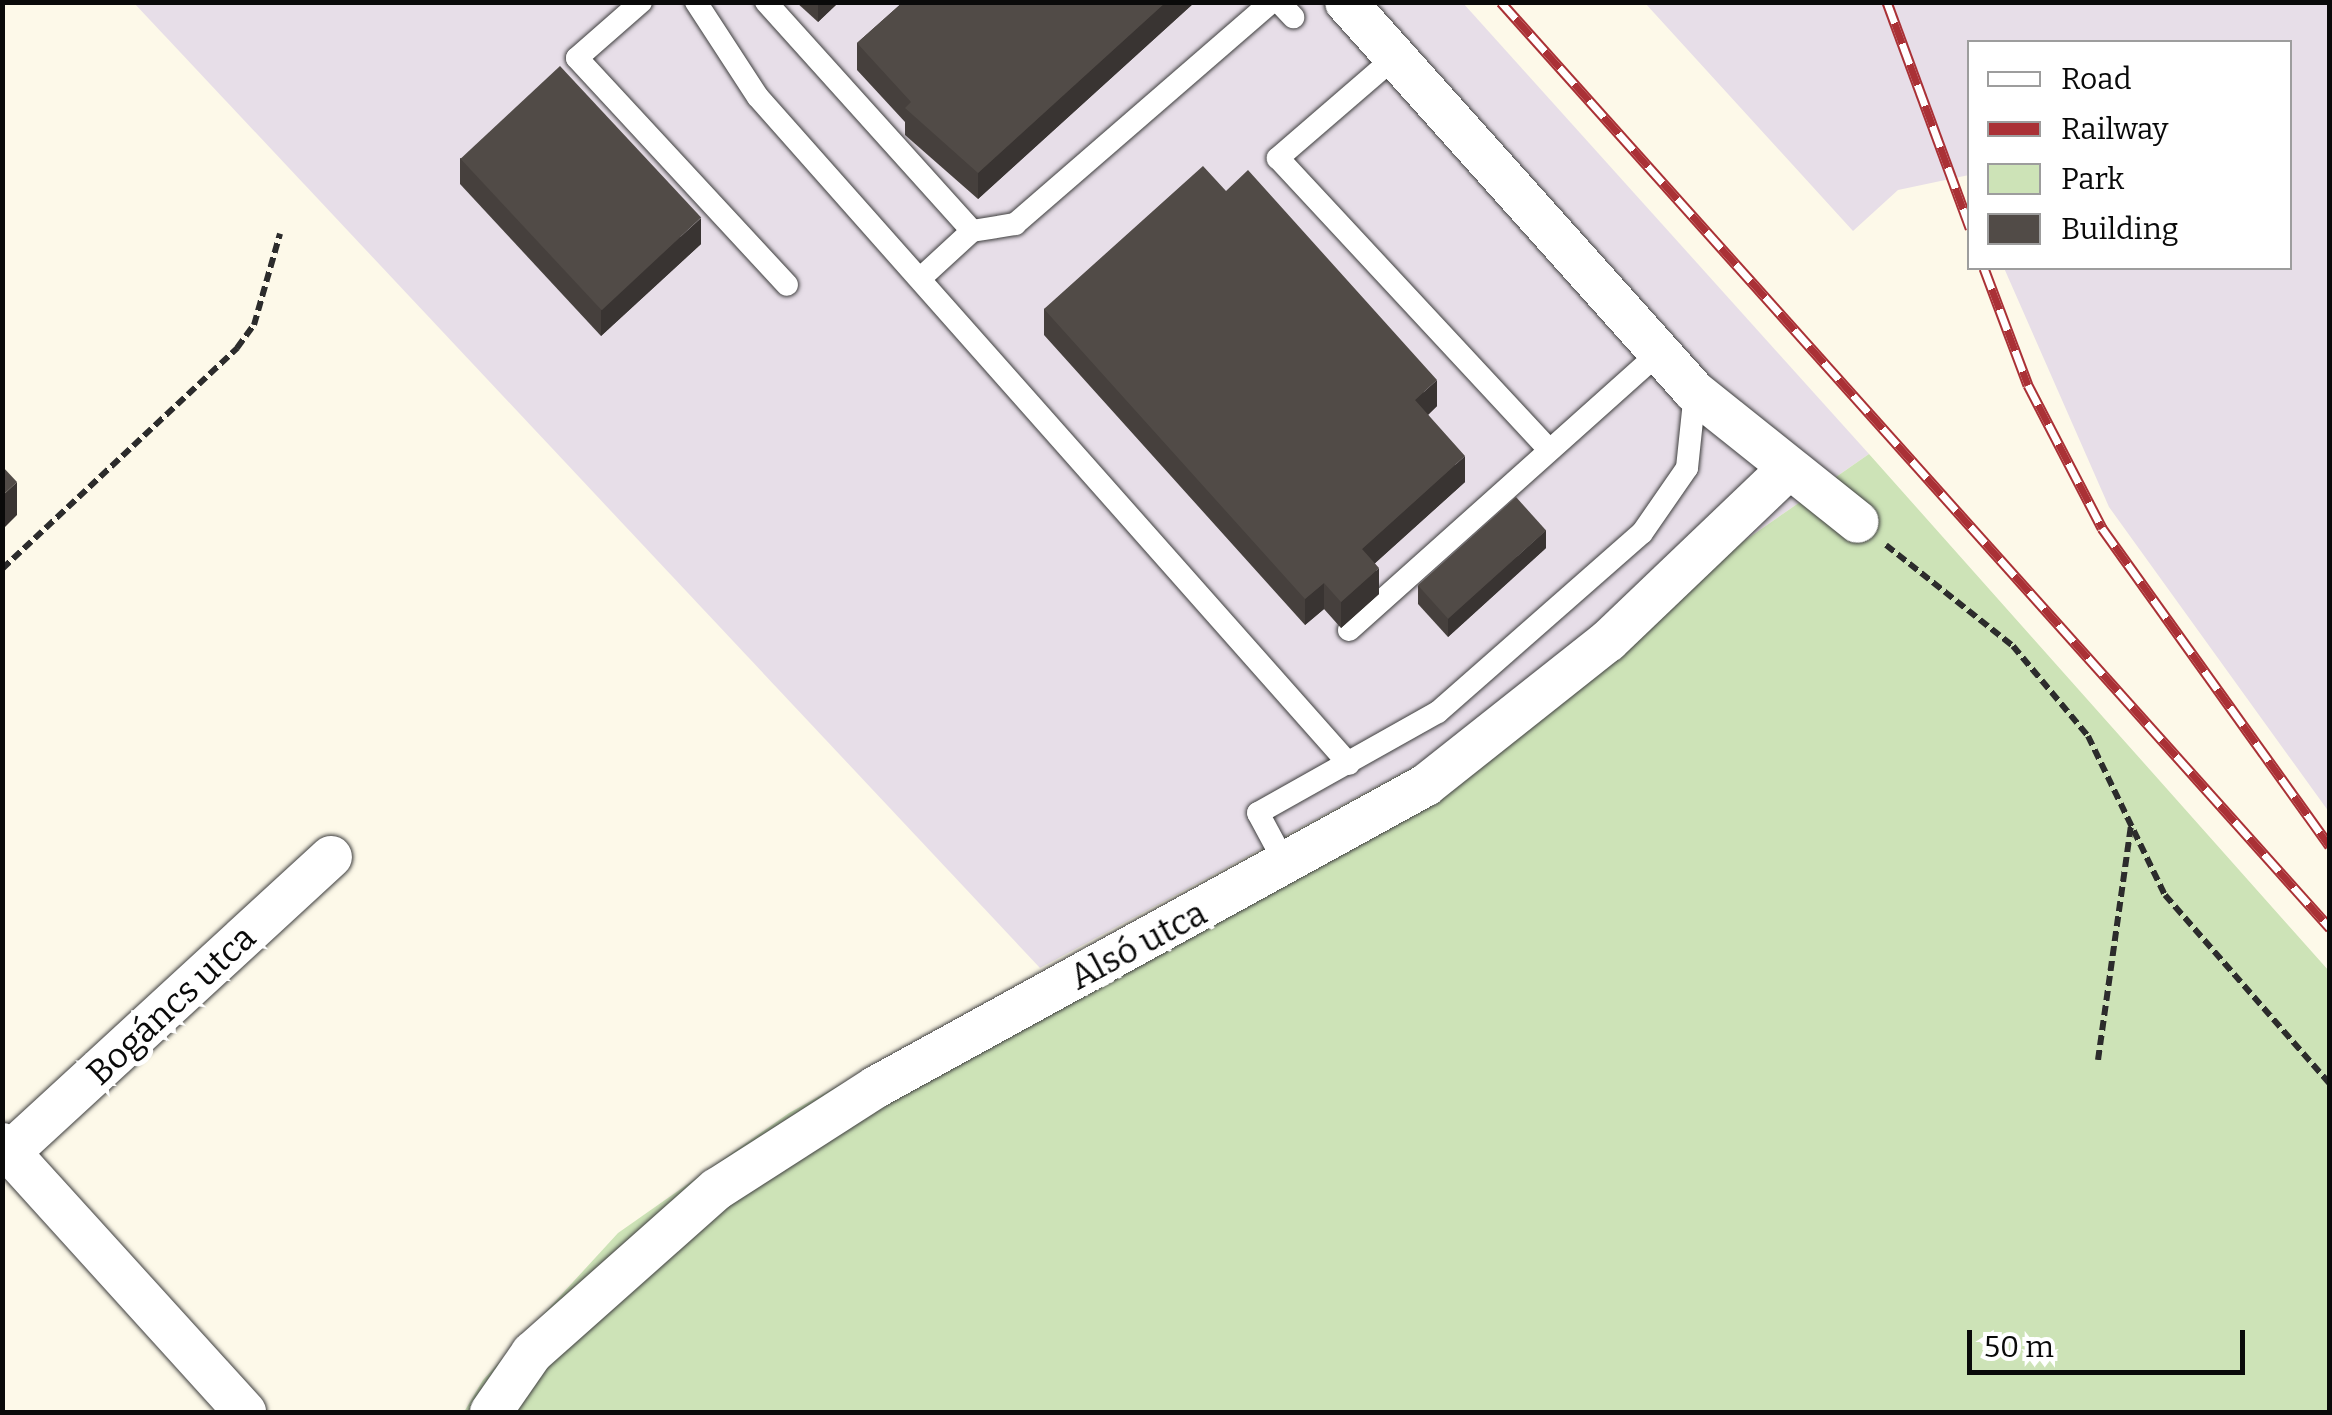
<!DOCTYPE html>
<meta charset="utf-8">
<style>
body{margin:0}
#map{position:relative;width:2332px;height:1415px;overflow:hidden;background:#fdf9e9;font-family:Bitter,serif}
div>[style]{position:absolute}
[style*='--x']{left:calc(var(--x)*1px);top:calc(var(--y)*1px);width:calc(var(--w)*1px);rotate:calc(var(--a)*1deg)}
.industrial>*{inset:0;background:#e7dee8}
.green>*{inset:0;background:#cde3b7}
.path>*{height:6px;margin-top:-3px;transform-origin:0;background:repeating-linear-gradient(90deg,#2c2c2c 0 10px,transparent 0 15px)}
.roads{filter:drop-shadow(0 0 2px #3d3d3d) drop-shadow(0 0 2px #3d3d3d)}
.service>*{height:22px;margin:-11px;padding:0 11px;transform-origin:11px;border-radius:11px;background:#fff}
.minor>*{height:42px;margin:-21px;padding:0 21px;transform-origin:21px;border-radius:21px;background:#fff}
.rail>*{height:11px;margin-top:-5.5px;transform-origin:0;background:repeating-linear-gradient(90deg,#fff 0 22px,#aa3136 0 44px);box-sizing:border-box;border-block:2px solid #aa3136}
.wall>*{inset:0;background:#46403d}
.shaded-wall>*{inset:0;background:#393432}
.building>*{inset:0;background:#514b47;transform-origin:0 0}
span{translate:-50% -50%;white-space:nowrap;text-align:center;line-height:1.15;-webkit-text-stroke:10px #fff;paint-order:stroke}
.street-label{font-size:35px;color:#0a0a0a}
.frame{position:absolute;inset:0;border:5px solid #0a0a0a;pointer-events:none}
.legend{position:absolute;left:1967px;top:40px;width:325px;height:230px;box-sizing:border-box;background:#fff;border:2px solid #9d9d9d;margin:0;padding:12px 18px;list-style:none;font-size:30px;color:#0a0a0a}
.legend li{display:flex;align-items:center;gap:20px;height:50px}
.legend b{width:50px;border:2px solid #9d9d9d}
.scale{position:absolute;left:1967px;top:1330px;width:278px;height:45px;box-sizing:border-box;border:5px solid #0a0a0a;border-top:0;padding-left:12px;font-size:30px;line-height:35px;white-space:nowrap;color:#0a0a0a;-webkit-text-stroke:8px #fff;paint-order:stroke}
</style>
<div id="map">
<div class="industrial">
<i style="clip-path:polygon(134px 3px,1463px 3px,1869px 454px,1441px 752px,1040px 968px)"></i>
<i style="clip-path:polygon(1645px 3px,2329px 3px,2329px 812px,2109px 507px,2004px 268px,2290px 268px,2290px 42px,1970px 42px,1969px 175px,1898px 190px,1853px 231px)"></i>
</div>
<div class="green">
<i style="clip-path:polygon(1869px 454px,2329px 971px,2329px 1412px,464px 1412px,483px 1380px,618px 1233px,789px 1113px,1441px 752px)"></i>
</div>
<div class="path">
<i style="--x:1886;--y:545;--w:162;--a:38.5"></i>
<i style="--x:2013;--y:646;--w:117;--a:50.2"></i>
<i style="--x:2088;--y:736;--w:177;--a:64.2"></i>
<i style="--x:2165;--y:895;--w:251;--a:48.9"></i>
<i style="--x:2;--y:569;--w:323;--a:-43.2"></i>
<i style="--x:237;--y:348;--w:29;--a:-54"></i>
<i style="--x:254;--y:325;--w:95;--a:-74.1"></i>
<i style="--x:2098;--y:1060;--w:236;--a:-82"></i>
</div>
<div class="roads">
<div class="service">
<i style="--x:641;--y:2;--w:85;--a:138.8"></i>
<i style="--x:577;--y:58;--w:309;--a:47.2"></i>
<i style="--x:696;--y:2;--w:113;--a:56.9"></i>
<i style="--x:758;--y:97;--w:891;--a:48.46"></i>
<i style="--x:766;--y:2;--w:308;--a:48"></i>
<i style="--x:1279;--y:2;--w:21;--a:47"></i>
<i style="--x:1395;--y:57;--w:155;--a:139.2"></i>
<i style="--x:1278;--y:158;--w:398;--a:47.1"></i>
<i style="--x:923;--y:276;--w:67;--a:-42.6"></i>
<i style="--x:972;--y:231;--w:44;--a:-9.2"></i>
<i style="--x:1015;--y:224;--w:339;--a:-40.9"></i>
<i style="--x:1349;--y:630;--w:417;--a:-41.8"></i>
<i style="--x:1286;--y:865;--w:59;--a:-118.3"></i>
<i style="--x:1258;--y:813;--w:206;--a:-29.3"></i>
<i style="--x:1438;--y:712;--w:271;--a:-41.3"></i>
<i style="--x:1642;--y:533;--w:79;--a:-55.3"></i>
<i style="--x:1687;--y:468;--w:76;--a:-84"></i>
</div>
<div class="minor">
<i style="--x:1346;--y:2;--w:523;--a:48.18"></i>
<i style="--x:1695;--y:392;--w:208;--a:38.6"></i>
<i style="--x:2;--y:1144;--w:362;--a:47.8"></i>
<i style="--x:10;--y:1152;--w:436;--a:-42.6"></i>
<i style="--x:491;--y:1412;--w:72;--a:-55.2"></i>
<i style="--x:532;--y:1353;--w:247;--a:-41.6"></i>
<i style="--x:717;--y:1189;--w:189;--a:-32.7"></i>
<i style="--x:876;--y:1087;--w:627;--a:-28.77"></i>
<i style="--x:1426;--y:785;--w:232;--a:-38.4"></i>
<i style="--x:1608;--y:641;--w:245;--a:-43.7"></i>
</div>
</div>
<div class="rail">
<i style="--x:1501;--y:2;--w:1243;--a:48.16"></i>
<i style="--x:1887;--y:2;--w:241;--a:69.8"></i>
<i style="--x:1984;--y:268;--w:125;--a:69.4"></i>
<i style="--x:2028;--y:385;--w:161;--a:62.6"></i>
<i style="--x:2102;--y:528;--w:391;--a:54.4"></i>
</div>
<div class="wall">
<i style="clip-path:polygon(796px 2px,839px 2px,818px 22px)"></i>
<i style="clip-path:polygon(903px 2px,1195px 2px,978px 199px,905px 135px,905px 122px,857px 70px,857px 43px)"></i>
<i style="clip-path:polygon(460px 158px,701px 244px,601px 336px,460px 184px)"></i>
<i style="clip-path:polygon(1226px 191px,1437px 406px,1428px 415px,1465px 482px,1375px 563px,1379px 594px,1341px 628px,1324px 609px,1305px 625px,1044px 335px,1044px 309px)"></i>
<i style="clip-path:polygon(1546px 548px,1448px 637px,1418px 604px,1418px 586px)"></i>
</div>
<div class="shaded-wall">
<i style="clip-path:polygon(818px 2px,839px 2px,818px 22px)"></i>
<i style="clip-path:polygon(1166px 2px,1195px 2px,978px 199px,978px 173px)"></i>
<i style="clip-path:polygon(701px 218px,701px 244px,601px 336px,601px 309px)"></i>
<i style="clip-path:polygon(1437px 380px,1437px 406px,1415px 427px,1415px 400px)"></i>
<i style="clip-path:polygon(1465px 456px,1465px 482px,1362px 575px,1362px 549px)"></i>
<i style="clip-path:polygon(17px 482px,17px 515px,2px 530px,2px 496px)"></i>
<i style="clip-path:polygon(1546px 530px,1546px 548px,1448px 637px,1448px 619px)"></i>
<i style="clip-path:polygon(1379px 568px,1379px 594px,1341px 628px,1341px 602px)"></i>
<i style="clip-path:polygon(1324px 583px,1324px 609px,1305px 625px,1305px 599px)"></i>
</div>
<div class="building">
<i style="clip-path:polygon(903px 2px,1166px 2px,978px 173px,905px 108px,911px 102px,857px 43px)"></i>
<i style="left:560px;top:66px;width:207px;height:136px;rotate:47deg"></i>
<i style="clip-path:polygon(1203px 166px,1226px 191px,1248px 170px,1437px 380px,1415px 400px,1465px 456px,1362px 549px,1379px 568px,1341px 602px,1324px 583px,1305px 599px,1044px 309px)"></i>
<i style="clip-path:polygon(2px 466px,17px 482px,2px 496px)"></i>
<i style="left:1516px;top:497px;width:45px;height:132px;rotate:48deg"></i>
</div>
<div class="street-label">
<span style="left:1138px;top:945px;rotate:-28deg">Alsó utca</span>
<span style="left:171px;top:1005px;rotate:-43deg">Bogáncs utca</span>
</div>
<div class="frame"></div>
<ul class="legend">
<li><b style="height:12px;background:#fff"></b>Road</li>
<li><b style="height:12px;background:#aa3136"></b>Railway</li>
<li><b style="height:28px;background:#cde3b7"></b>Park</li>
<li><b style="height:28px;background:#514b47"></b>Building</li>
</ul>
<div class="scale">50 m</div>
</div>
